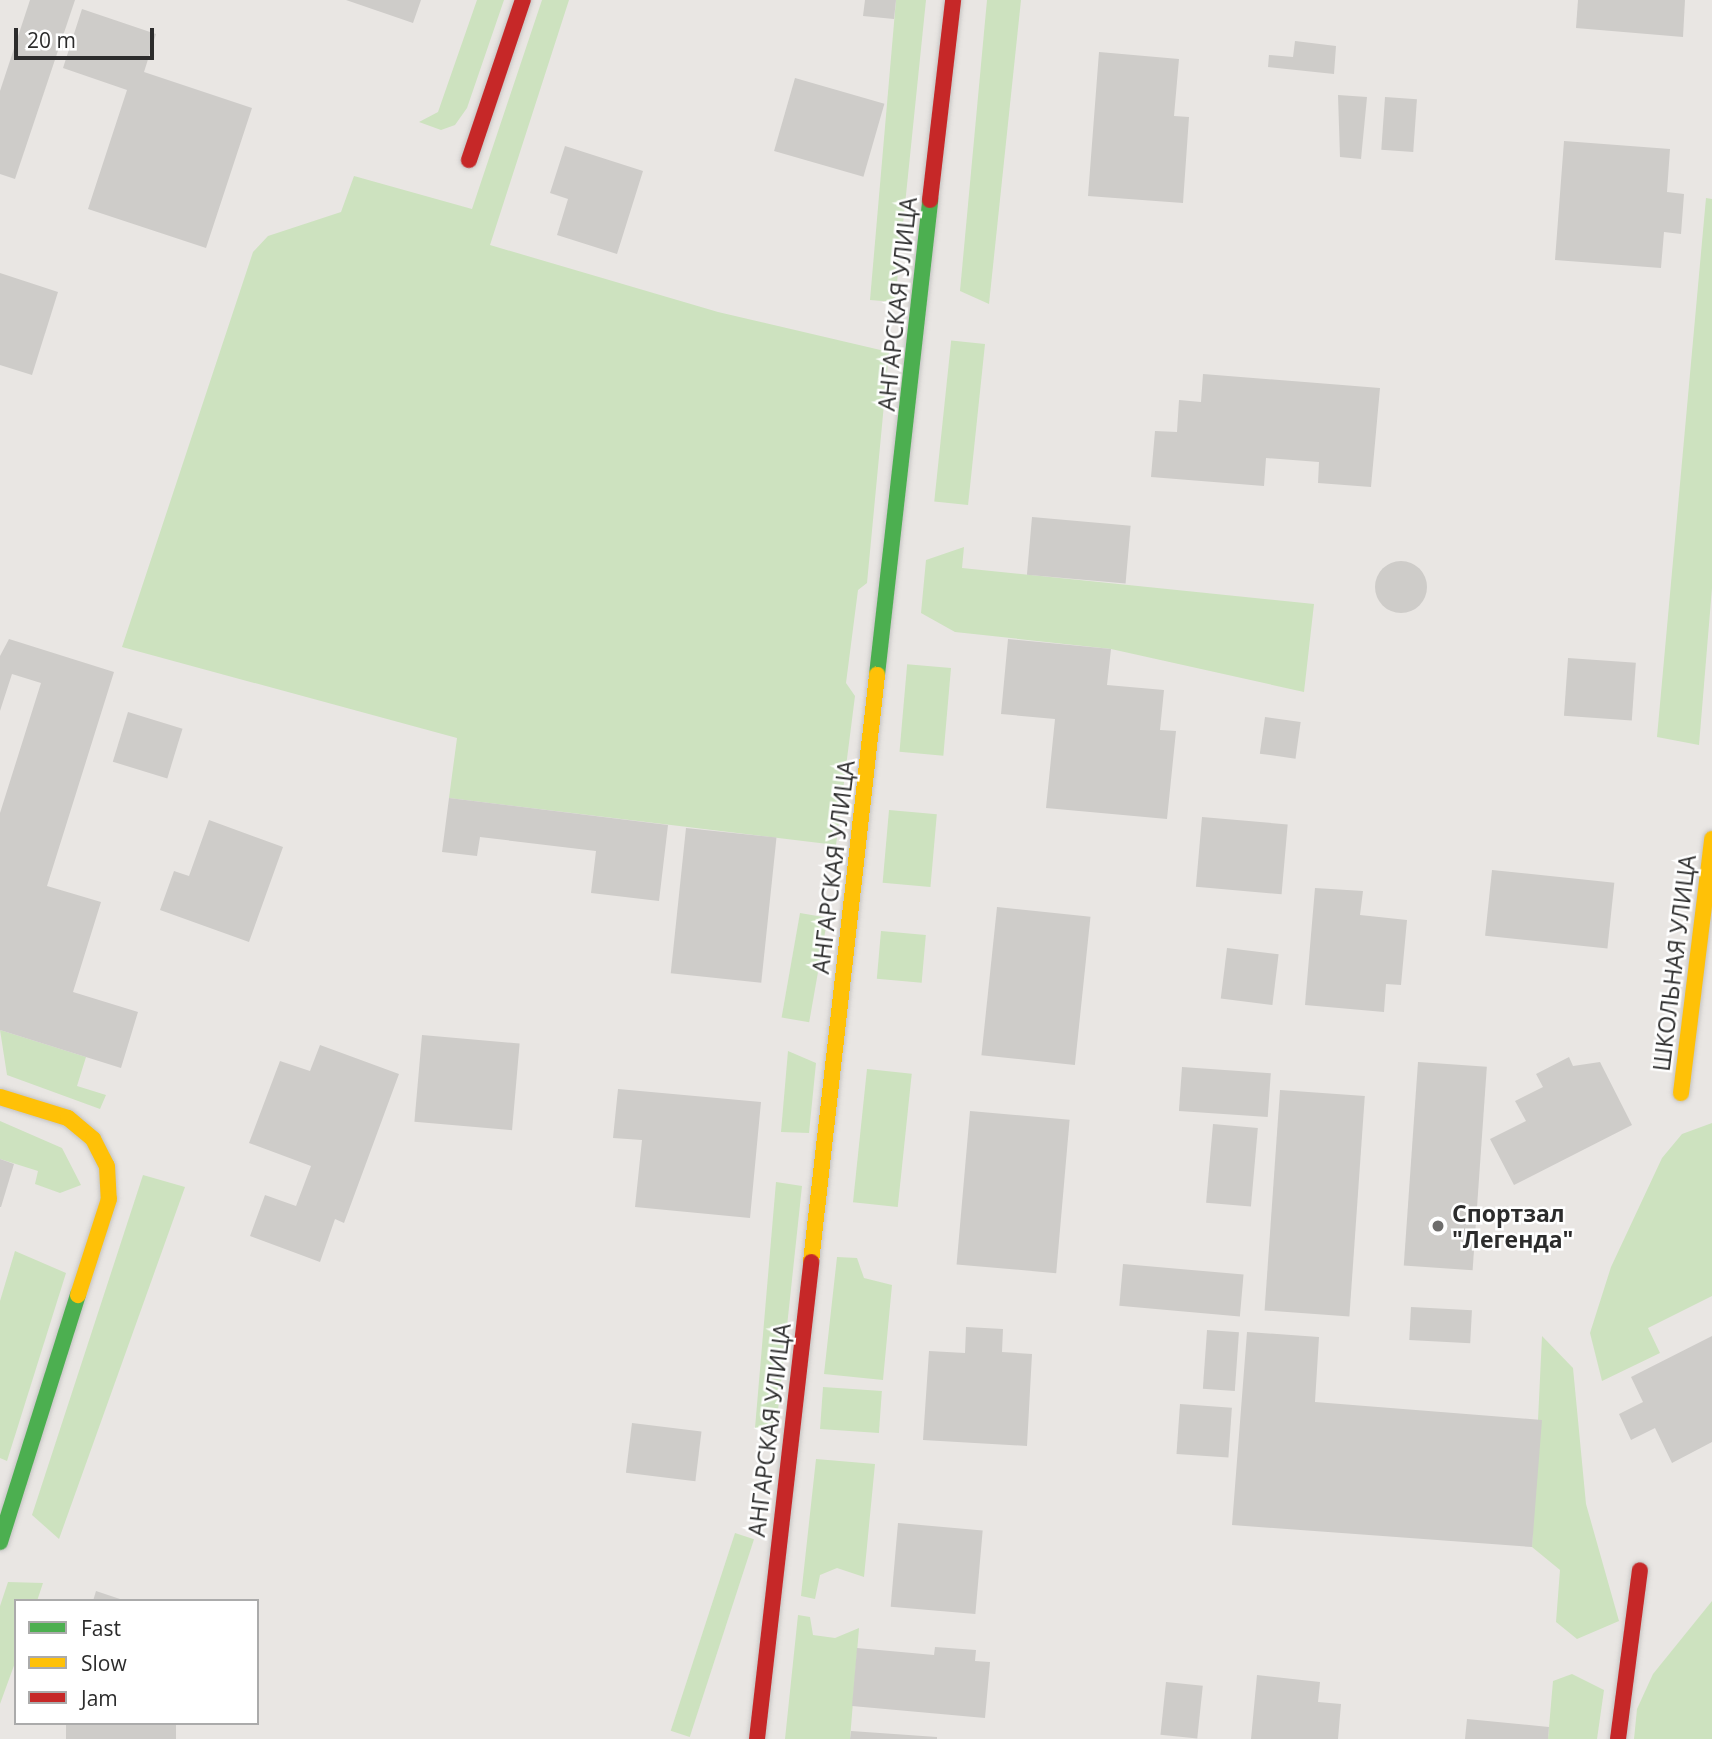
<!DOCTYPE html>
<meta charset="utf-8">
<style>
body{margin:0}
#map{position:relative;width:1712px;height:1739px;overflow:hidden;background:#e9e6e3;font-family:"Open Sans",sans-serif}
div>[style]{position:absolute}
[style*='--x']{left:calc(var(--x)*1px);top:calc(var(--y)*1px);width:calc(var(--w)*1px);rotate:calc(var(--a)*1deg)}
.green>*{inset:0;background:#cde2bf;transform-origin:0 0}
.building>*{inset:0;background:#ceccc9;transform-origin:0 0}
.round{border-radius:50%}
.roads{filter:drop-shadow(0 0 2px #c4c3c2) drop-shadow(0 0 2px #c4c3c2)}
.fast>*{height:16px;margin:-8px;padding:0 8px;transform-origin:8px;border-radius:8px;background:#4caf50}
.slow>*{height:16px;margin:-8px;padding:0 8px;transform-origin:8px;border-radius:8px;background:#ffc107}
.jam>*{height:16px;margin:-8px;padding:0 8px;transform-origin:8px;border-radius:8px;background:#c62828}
.dots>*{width:19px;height:19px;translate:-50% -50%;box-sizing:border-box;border:4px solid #fff;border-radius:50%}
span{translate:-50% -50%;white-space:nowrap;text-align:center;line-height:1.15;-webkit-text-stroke:5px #fff;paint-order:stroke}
.street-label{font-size:23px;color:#2c2c2c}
.poi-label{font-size:23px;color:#2c2c2c;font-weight:700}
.left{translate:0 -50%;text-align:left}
.legend{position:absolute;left:14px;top:1599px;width:245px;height:126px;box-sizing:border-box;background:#fff;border:2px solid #ababab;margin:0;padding:9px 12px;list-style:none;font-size:21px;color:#2c2c2c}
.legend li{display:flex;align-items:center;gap:14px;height:35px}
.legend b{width:35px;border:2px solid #ababab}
.scale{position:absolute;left:14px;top:28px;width:140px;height:32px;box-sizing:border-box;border:4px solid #2c2c2c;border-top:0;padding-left:9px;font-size:21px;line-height:24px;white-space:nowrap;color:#2c2c2c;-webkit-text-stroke:5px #fff;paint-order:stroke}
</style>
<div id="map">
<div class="green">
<i style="clip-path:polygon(477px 0,504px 0,467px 108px,455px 125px,441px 130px,419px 122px,438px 112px)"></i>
<i style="clip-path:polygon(542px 0,569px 0,490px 245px,718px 312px,889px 352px,867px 583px,858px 590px,846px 683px,855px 696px,836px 845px,449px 798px,457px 738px,122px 647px,253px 252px,268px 236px,341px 212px,354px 176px,472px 209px)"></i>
<i style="clip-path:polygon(896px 0,926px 0,895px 302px,870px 300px)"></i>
<i style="clip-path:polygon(987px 0,1021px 0,989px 304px,960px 291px)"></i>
<i style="clip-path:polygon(1706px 198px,1712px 199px,1712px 588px,1699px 745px,1657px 737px)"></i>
<i style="left:985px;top:344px;width:162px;height:34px;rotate:96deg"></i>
<i style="clip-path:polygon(964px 547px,962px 568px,1314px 604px,1304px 692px,1111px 649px,955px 632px,921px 613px,926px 560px)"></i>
<i style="left:951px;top:668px;width:88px;height:44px;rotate:95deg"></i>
<i style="left:889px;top:810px;width:48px;height:73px;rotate:5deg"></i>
<i style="left:800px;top:913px;width:28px;height:106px;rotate:10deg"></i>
<i style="left:881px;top:931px;width:45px;height:48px;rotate:5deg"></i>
<i style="clip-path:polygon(0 1030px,86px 1057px,77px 1086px,106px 1095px,100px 1109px,7px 1075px)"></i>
<i style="clip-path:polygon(788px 1051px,816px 1063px,809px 1133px,781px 1132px)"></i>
<i style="left:867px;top:1069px;width:45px;height:134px;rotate:6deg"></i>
<i style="clip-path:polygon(0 1121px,62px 1148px,81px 1185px,60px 1193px,35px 1184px,38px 1171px,0 1159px)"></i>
<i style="clip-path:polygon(1712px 1123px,1712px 1296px,1648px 1328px,1660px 1353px,1602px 1381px,1590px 1333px,1611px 1267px,1662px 1158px,1682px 1134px)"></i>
<i style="clip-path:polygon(143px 1175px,185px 1187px,59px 1539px,32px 1515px)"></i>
<i style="clip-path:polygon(776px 1182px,802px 1186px,776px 1429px,755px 1428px)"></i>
<i style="clip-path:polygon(15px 1251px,66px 1273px,7px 1461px,0 1458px,0 1301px)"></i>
<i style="clip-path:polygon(837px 1257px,857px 1258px,864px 1278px,892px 1285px,883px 1380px,824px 1374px)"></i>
<i style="clip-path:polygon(1542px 1336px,1573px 1368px,1586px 1504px,1619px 1621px,1577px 1639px,1556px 1622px,1560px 1570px,1532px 1547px)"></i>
<i style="left:823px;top:1387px;width:59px;height:42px;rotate:4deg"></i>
<i style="clip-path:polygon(816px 1459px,875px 1464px,864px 1577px,837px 1568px,820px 1575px,815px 1599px,801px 1596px)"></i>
<i style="left:735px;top:1533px;width:20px;height:208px;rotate:18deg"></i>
<i style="clip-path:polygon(8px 1582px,43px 1583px,37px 1601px,16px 1601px,16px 1660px,0 1704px,0 1606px)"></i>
<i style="clip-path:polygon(1712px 1601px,1712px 1739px,1634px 1739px,1637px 1709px,1653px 1674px)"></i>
<i style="clip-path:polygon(798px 1615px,810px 1617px,813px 1635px,835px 1638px,859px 1628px,850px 1739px,785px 1739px)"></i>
<i style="clip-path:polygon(1572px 1674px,1604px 1690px,1597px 1739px,1548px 1739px,1553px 1681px)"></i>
</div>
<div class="building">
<i style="clip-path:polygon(30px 0,75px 0,15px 179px,0 174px,0 91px)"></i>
<i style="clip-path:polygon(346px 0,421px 0,413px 23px)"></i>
<i style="clip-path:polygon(865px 0,896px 0,894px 19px,863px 16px)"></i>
<i style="clip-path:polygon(1578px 0,1685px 0,1683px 37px,1576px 28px)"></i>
<i style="clip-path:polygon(82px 9px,156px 34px,144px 72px,252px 108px,206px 248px,88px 209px,127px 90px,63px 68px)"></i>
<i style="clip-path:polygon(1295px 41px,1336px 46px,1334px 74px,1268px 67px,1269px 55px,1293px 57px)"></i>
<i style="clip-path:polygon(1099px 52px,1179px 59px,1174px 116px,1189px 117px,1183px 203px,1088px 196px)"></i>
<i style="left:795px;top:78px;width:93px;height:76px;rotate:16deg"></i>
<i style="clip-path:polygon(1338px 95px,1367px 97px,1361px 159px,1340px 157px)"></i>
<i style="left:1385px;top:97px;width:32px;height:53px;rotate:4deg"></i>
<i style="clip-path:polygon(1564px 141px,1670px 149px,1667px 192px,1684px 194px,1681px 234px,1664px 232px,1661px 268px,1555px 260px)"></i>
<i style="clip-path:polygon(565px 146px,643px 171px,617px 254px,557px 235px,568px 199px,550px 193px)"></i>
<i style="clip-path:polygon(0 273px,58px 292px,32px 375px,0 365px)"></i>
<i style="clip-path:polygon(1203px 374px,1380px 388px,1371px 487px,1318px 483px,1319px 462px,1266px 458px,1264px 486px,1151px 477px,1155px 431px,1177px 432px,1179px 400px,1201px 402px)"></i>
<i style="left:1032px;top:517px;width:99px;height:58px;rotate:5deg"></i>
<i class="round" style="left:1375px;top:561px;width:52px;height:52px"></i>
<i style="clip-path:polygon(9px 639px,114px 672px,47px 886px,101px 902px,73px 992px,138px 1012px,121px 1068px,0 1030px,0 813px,41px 683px,12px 674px,0 711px,0 656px)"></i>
<i style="clip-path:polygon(1008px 639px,1111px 649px,1107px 685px,1164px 690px,1160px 730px,1176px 731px,1167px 819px,1046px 808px,1055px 719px,1001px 714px)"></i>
<i style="left:1568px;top:658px;width:68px;height:58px;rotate:4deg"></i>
<i style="left:128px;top:712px;width:57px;height:52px;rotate:17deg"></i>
<i style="left:1265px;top:717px;width:36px;height:37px;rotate:8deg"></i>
<i style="clip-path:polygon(449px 798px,668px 825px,659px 901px,591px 893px,596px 851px,480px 837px,477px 856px,442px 852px)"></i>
<i style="left:1202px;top:817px;width:86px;height:70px;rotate:5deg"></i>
<i style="clip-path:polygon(209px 820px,283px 847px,249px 942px,160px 910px,174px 871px,189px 876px)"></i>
<i style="left:686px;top:828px;width:91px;height:146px;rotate:6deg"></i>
<i style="left:1492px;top:870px;width:123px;height:66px;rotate:6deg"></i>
<i style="clip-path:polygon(1315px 888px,1363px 891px,1360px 915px,1407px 920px,1401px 985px,1386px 984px,1384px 1012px,1305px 1005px)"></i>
<i style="left:997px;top:907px;width:94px;height:149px;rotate:6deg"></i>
<i style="left:1227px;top:948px;width:52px;height:51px;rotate:7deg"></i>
<i style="left:422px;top:1035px;width:98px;height:87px;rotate:5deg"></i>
<i style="clip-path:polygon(320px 1045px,399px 1074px,344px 1223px,335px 1219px,320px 1262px,250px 1236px,265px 1195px,296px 1206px,311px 1166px,249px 1143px,280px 1061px,310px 1071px)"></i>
<i style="clip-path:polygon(1569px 1057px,1573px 1066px,1600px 1062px,1632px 1125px,1514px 1185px,1490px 1139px,1526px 1121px,1515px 1101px,1543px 1087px,1536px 1074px)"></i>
<i style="left:1418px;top:1062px;width:69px;height:204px;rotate:4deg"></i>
<i style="left:1182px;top:1067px;width:89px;height:44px;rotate:4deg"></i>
<i style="clip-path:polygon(618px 1089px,761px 1102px,750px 1218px,635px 1207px,642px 1140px,613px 1138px)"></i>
<i style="left:1280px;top:1090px;width:85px;height:221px;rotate:4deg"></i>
<i style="left:970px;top:1111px;width:100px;height:154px;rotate:5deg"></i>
<i style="left:1213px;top:1124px;width:45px;height:79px;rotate:5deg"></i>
<i style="clip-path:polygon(0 1159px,14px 1164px,1px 1207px,0 1207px)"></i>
<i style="left:1123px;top:1264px;width:121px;height:42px;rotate:5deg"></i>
<i style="left:1411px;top:1307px;width:61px;height:33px;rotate:3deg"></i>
<i style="clip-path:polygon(966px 1327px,1003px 1329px,1002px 1352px,1032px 1354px,1027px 1446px,923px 1440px,929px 1351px,965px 1353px)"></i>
<i style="left:1207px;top:1330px;width:32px;height:59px;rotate:4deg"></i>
<i style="clip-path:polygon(1247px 1332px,1319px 1337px,1315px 1402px,1542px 1420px,1532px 1547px,1232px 1525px)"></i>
<i style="clip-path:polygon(1712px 1336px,1712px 1442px,1672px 1463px,1655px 1428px,1631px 1440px,1619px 1414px,1643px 1402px,1631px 1377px)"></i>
<i style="left:1180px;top:1404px;width:52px;height:50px;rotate:4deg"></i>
<i style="left:632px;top:1423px;width:70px;height:50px;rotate:7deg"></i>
<i style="left:898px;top:1523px;width:85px;height:84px;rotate:5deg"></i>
<i style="clip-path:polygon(96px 1591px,123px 1600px,123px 1601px,93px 1601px)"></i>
<i style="clip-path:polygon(935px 1647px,976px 1650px,975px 1661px,990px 1662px,985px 1718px,852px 1706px,857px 1648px,934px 1655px)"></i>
<i style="clip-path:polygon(1257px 1675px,1320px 1682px,1318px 1702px,1341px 1704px,1338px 1739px,1251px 1739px)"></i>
<i style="left:1166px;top:1682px;width:37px;height:53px;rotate:6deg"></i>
<i style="clip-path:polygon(1467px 1719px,1549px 1727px,1548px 1739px,1465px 1739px)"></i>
<i style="left:66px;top:1723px;width:110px;height:17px"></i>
<i style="clip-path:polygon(851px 1731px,937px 1737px,937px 1739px,850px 1739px)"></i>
</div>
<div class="roads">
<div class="fast">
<i style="--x:877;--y:675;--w:478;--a:-83.6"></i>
<i style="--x:0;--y:1542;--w:259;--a:-72.5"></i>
</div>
<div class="slow">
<i style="--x:1681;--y:1093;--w:256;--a:-83"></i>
<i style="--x:0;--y:1097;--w:71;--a:17.2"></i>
<i style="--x:68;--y:1118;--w:33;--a:40"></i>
<i style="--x:93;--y:1139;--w:30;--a:63"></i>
<i style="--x:107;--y:1166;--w:33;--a:87"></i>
<i style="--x:109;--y:1199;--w:101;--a:107.9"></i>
<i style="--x:811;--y:1262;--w:591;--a:-83.58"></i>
</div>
<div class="jam">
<i style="--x:469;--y:160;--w:169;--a:-71.4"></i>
<i style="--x:930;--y:200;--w:201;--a:-83.4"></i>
<i style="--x:757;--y:1739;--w:480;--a:-83.5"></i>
<i style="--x:1618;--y:1739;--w:170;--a:-82.6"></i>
</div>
</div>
<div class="dots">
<i style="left:1438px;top:1226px;background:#6e6d6c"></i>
</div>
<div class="street-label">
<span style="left:897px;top:304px;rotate:-84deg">АНГАРСКАЯ УЛИЦА</span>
<span style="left:833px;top:867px;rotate:-83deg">АНГАРСКАЯ УЛИЦА</span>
<span style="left:1674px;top:963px;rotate:-83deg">ШКОЛЬНАЯ УЛИЦА</span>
<span style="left:769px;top:1430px;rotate:-83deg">АНГАРСКАЯ УЛИЦА</span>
</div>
<div class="poi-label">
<span class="left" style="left:1452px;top:1226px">Спортзал<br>"Легенда"</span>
</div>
<ul class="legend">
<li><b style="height:9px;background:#4caf50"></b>Fast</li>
<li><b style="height:9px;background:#ffc107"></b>Slow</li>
<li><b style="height:9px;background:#c62828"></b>Jam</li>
</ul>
<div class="scale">20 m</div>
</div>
